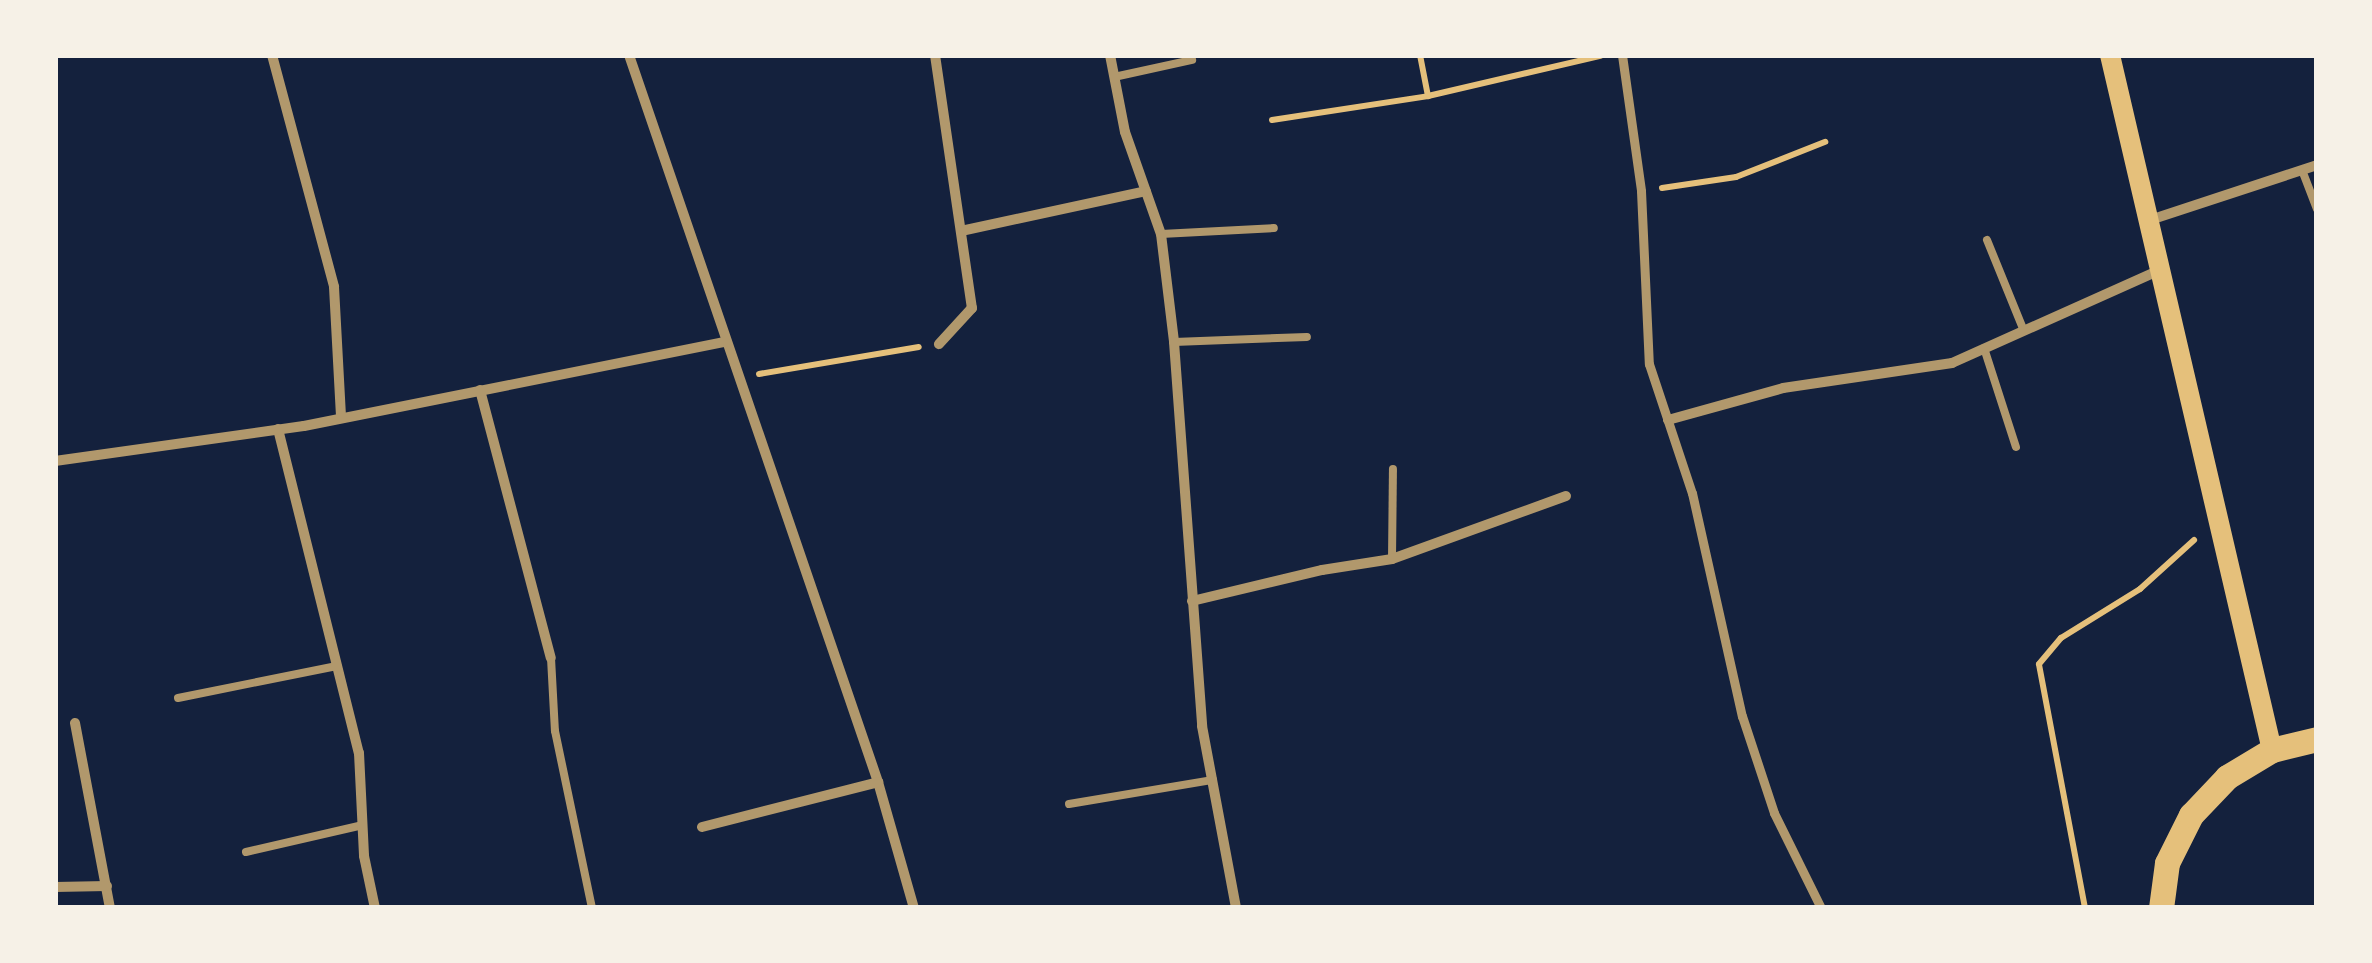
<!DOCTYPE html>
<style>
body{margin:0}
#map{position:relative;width:2372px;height:963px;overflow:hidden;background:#14213d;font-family:Merriweather,serif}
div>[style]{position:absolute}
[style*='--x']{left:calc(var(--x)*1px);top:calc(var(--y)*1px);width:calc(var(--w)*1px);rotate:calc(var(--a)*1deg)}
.path>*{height:6px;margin:-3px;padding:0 3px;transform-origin:3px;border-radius:3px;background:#e5c07b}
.service>*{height:8px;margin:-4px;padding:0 4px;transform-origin:4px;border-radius:4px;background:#b1986c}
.pedestrian>*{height:9px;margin:-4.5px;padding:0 4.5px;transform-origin:4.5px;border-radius:4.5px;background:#b1986c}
.minor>*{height:10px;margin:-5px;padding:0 5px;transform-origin:5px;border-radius:5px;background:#b1986c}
.secondary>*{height:20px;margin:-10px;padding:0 10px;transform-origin:10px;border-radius:10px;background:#e5c07b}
.primary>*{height:25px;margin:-12.5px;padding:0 12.5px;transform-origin:12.5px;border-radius:12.5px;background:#e5c07b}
span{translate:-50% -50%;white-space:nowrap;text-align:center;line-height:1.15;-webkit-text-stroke:8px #f6f1e7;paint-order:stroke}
.frame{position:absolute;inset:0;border:58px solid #f6f1e7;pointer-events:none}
</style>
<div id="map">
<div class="path">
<i style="--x:1420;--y:55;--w:42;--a:79"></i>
<i style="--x:1428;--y:96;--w:177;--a:-13.1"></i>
<i style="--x:1272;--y:120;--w:158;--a:-8.7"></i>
<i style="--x:1662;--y:188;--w:75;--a:-8.5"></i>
<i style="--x:1736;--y:177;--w:96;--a:-21.5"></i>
<i style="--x:759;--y:374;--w:162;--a:-9.6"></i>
<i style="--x:2085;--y:908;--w:248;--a:-100.7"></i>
<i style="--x:2039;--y:664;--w:34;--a:-50"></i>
<i style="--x:2061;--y:638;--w:93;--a:-31.8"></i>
<i style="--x:2140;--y:589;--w:73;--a:-42.2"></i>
</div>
<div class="service">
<i style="--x:1114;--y:77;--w:80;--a:-12.3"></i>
<i style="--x:2302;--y:170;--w:42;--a:69"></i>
<i style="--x:1161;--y:234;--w:113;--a:-3"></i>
<i style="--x:1987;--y:240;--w:98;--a:67.9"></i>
<i style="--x:1174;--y:342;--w:133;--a:-2.2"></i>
<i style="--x:1984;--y:348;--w:104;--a:72.1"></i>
<i style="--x:1392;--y:559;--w:90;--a:-89.4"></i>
<i style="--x:551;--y:658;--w:73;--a:86.9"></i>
<i style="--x:555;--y:731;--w:181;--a:78.2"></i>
<i style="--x:178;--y:698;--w:162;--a:-11.4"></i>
<i style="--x:1069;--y:804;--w:146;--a:-9.5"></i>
<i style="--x:246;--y:852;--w:120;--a:-13"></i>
</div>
<div class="pedestrian">
<i style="--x:1622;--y:55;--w:137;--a:82"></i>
<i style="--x:1641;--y:191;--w:173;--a:87.4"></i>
<i style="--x:1649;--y:364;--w:136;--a:71.6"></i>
<i style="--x:1692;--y:493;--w:229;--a:77.4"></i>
<i style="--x:1742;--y:716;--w:102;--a:71.7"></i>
<i style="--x:1774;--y:813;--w:106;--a:63.7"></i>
</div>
<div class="minor">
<i style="--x:272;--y:55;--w:240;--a:75"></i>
<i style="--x:334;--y:287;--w:131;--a:86.9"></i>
<i style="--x:629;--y:55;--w:768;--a:71.09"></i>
<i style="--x:878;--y:782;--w:131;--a:74.1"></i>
<i style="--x:935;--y:55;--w:256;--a:81.7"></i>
<i style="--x:972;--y:308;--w:49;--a:132.5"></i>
<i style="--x:1110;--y:55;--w:78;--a:79"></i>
<i style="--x:1125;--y:132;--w:108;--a:70.6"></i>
<i style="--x:1161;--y:234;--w:109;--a:83.1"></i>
<i style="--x:1174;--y:342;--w:385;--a:85.8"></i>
<i style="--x:1202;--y:726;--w:185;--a:79.4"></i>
<i style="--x:2150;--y:220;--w:176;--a:-18.2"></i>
<i style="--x:961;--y:231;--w:189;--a:-12.2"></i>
<i style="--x:480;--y:390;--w:277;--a:75.2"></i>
<i style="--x:1668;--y:420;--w:119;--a:-15.5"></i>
<i style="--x:1783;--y:388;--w:171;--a:-8.4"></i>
<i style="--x:1952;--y:363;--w:228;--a:-24.1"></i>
<i style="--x:278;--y:429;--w:334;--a:76"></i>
<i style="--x:359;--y:753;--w:103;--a:87.2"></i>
<i style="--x:364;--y:856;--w:53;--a:78.1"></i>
<i style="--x:55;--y:461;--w:251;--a:-8"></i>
<i style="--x:304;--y:426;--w:429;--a:-11.3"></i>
<i style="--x:1192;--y:601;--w:134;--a:-13.4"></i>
<i style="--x:1322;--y:570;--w:71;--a:-8.9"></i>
<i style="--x:1392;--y:559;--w:185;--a:-19.9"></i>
<i style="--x:75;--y:723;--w:188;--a:79.3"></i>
<i style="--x:702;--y:827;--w:182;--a:-14.3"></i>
<i style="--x:55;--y:887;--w:52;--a:-1.1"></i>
</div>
<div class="secondary">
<i style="--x:2110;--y:55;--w:714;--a:76.88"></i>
</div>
<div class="primary">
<i style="--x:2161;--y:908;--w:45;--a:-82.4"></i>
<i style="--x:2167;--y:863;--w:54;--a:-63.4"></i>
<i style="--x:2191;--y:815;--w:52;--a:-46.5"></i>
<i style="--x:2227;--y:777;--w:52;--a:-31"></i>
<i style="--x:2272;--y:750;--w:46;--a:-13.7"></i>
</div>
<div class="frame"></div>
</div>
